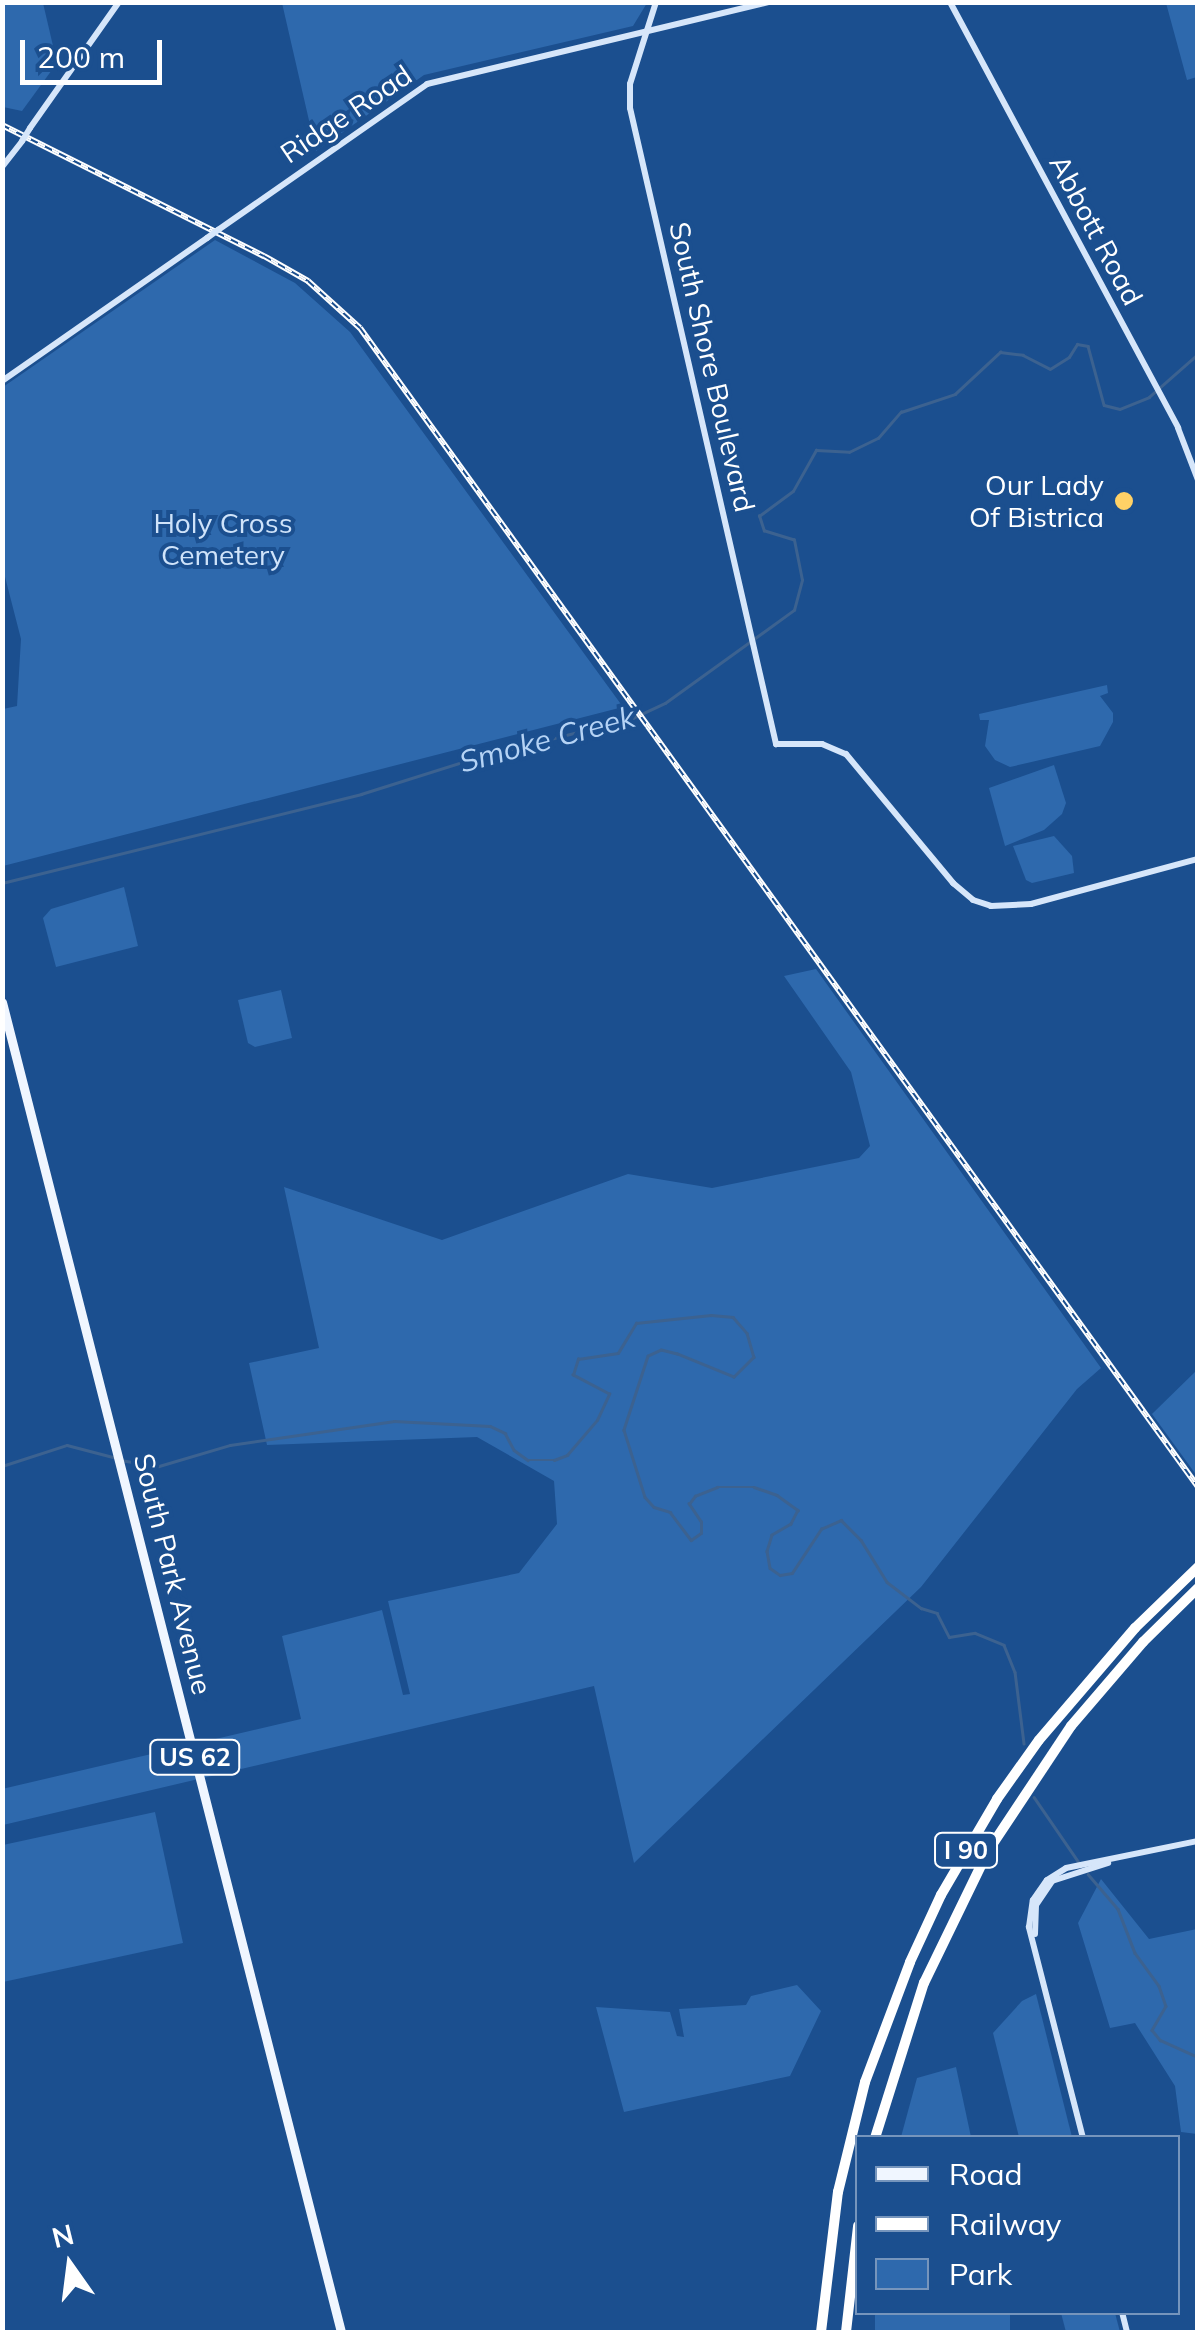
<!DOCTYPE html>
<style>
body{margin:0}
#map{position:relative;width:1200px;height:2335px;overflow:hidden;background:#1b4f8f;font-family:Mulish,sans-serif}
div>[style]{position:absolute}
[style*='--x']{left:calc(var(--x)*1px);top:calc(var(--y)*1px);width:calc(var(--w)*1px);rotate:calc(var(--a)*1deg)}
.green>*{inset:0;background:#2e69ad;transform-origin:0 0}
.stream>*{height:2.5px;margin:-1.25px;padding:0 1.25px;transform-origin:1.25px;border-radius:1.25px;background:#3c6290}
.secondary>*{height:6px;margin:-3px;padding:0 3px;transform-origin:3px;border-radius:3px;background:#d6e6fa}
.primary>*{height:9px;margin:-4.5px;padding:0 4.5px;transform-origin:4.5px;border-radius:4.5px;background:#f0f6ff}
.highway>*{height:10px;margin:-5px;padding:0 5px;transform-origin:5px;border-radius:5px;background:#fff}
.rail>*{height:6px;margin-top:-3px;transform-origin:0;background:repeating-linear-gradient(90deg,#1b4f8f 0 8px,#fff 0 16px);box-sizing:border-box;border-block:2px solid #fff}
.secondary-bridge>*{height:6px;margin:-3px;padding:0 3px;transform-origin:3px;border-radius:3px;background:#d6e6fa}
.dots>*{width:28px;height:28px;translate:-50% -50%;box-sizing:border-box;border:5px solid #1b4f8f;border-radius:50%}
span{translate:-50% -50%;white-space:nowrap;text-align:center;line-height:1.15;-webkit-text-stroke:8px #1b4f8f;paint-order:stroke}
.shield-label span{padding:2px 8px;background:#1b4f8f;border:2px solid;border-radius:8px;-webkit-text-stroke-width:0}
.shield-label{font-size:25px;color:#fff;font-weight:700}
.street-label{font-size:28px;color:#fff}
.poi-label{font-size:28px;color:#fff}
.right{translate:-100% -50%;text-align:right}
.park-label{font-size:28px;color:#cfe3fa}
.water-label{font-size:30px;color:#b5d3f5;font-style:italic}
.frame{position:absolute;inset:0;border:5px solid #fff;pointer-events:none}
.legend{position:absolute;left:855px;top:2135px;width:325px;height:180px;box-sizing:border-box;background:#1b4f8f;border:2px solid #7695bc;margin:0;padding:12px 18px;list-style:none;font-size:30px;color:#fff}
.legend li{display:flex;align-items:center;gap:20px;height:50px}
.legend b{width:50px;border:2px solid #7695bc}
.north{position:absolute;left:20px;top:2215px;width:100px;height:100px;-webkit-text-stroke:8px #1b4f8f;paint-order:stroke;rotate:346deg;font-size:28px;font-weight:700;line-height:40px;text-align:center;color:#fff}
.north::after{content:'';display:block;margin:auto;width:35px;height:45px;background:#fff;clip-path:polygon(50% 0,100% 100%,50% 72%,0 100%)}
.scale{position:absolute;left:20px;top:40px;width:142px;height:45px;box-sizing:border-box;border:5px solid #fff;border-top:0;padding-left:12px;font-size:30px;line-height:35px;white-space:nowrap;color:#fff;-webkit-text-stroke:8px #1b4f8f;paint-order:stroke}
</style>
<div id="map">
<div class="green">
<i style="clip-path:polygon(2px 3px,43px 3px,57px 63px,22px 111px,3px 107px)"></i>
<i style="clip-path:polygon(282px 3px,282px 2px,647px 3px,633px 26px,424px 75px,316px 151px)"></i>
<i style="clip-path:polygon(1166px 3px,1197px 3px,1197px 77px,1187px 80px)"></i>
<i style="clip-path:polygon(215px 240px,295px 283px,350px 332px,623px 707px,3px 866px,3px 709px,17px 706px,21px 639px,3px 569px,3px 387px)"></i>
<i style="clip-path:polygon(1107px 685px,1108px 693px,1100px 696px,1113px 713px,1113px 722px,1100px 746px,1010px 767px,995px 760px,985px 746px,989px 720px,980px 720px,979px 714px)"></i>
<i style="clip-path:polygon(1054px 765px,1066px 803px,1062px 814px,1044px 830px,1005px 846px,989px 788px)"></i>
<i style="clip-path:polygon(1054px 836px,1072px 856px,1074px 873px,1032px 883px,1026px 880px,1013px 846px)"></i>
<i style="clip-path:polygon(124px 887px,138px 946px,56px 967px,43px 918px,51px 909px)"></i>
<i style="clip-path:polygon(816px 969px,1101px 1368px,1077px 1389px,921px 1587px,634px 1863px,594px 1686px,3px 1825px,2px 1789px,301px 1719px,282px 1636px,382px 1610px,403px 1695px,410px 1694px,388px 1601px,519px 1573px,557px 1524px,554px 1481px,477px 1437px,267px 1445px,249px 1363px,319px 1348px,284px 1187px,442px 1240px,628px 1174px,712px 1188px,859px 1158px,870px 1146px,851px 1072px,784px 976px)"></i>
<i style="clip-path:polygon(281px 990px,292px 1038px,255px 1047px,248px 1043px,238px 1000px)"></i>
<i style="clip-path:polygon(1197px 1370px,1197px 1476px,1152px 1414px)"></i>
<i style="clip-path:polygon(155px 1812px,183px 1943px,3px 1982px,3px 1845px)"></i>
<i style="clip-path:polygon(1101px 1879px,1149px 1939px,1197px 1929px,1197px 2134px,1181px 2132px,1175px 2086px,1135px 2023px,1110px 2028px,1078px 1923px)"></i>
<i style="clip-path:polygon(797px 1985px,821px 2011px,790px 2076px,624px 2112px,596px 2007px,670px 2012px,677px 2036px,684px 2037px,679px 2009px,746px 2005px,751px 1996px)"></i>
<i style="clip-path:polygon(1036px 1994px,1072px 2137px,1019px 2137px,993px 2033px,1022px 2001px)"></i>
<i style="clip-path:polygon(956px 2067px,971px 2137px,901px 2137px,917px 2078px)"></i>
<i style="left:875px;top:2313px;width:135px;height:19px"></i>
<i style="clip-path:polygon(1061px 2313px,1115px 2313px,1120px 2332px,1066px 2332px)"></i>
</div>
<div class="stream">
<i style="--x:2;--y:883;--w:370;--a:-13.9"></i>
<i style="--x:361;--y:794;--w:116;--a:-17.5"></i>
<i style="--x:472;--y:759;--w:166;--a:-14.3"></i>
<i style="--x:633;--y:718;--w:35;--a:-25"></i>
<i style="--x:665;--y:703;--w:159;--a:-35.8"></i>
<i style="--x:794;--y:610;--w:31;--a:-75"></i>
<i style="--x:802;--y:580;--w:41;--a:-101.3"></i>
<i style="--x:794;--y:540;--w:31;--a:-163"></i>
<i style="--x:764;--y:531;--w:16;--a:-108"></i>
<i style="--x:759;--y:516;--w:42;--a:-36.3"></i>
<i style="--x:793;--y:491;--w:47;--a:-60.7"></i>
<i style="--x:816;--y:450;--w:33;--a:3"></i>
<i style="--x:849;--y:452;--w:32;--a:-26"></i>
<i style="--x:878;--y:438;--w:35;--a:-49"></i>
<i style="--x:901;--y:412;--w:57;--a:-18.4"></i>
<i style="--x:955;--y:394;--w:62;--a:-43"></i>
<i style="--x:1000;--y:352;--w:23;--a:7"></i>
<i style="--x:1023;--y:355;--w:30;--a:27"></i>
<i style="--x:1050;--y:369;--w:22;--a:-32"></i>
<i style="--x:1069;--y:357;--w:15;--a:-58"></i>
<i style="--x:1077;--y:344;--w:11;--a:10"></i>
<i style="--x:1088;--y:346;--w:61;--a:74.8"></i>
<i style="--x:1104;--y:405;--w:16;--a:14"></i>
<i style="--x:1120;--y:409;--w:31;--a:-22"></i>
<i style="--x:1149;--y:397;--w:65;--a:-41.3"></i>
<i style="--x:120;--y:1460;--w:39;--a:9"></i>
<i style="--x:159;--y:1466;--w:74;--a:-16.5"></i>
<i style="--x:230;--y:1445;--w:166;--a:-8.3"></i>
<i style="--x:394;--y:1421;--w:96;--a:3"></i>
<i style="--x:490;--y:1426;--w:17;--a:25"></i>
<i style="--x:505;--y:1433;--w:19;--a:62"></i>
<i style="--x:514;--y:1450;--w:17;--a:36"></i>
<i style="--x:528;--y:1460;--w:26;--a:0"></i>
<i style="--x:554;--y:1460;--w:14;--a:-21"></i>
<i style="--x:567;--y:1455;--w:46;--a:-49.4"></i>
<i style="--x:597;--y:1420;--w:29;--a:-65"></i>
<i style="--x:609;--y:1394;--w:41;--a:-152.2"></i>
<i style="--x:573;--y:1375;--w:17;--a:-73"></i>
<i style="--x:578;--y:1359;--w:40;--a:-8.5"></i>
<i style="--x:618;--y:1353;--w:35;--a:-59"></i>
<i style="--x:636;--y:1323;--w:75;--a:-6.1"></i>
<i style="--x:711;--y:1315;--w:22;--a:5"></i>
<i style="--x:733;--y:1317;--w:21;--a:49"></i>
<i style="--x:747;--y:1333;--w:25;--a:74"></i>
<i style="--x:754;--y:1357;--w:28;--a:135"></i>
<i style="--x:734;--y:1377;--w:61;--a:-158"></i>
<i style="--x:677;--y:1354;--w:16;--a:-166"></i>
<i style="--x:661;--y:1350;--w:14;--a:155"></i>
<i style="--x:648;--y:1356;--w:78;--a:108"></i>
<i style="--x:624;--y:1430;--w:70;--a:72.6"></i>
<i style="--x:645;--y:1497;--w:13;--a:48"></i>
<i style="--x:654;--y:1507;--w:17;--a:17"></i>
<i style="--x:670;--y:1512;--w:35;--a:53"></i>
<i style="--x:691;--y:1540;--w:12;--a:-35"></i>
<i style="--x:701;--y:1533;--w:11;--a:-90"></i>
<i style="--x:701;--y:1522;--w:22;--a:-124"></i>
<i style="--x:689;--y:1504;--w:10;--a:-53"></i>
<i style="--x:695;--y:1496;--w:24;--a:-22"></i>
<i style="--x:717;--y:1487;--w:37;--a:0"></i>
<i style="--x:754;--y:1487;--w:24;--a:19"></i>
<i style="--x:777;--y:1495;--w:26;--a:36"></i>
<i style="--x:798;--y:1510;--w:16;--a:117"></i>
<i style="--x:791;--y:1524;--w:22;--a:150"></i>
<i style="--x:772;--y:1535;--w:17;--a:107"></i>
<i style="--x:767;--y:1551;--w:17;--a:80"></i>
<i style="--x:770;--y:1568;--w:12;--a:35"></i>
<i style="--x:780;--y:1575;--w:12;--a:-9"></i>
<i style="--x:792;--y:1573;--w:53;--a:-56.6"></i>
<i style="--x:821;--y:1529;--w:22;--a:-24"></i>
<i style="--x:841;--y:1520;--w:28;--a:45"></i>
<i style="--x:861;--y:1540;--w:49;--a:58.2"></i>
<i style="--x:887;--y:1582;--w:43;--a:37.4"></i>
<i style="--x:921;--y:1608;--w:17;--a:17"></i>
<i style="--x:937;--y:1613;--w:27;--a:63"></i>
<i style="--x:949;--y:1637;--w:26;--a:-9"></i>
<i style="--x:975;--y:1633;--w:31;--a:22"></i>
<i style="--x:1004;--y:1645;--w:29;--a:68"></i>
<i style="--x:1015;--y:1672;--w:72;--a:82.8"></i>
<i style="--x:2;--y:1466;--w:68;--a:-17.9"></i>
<i style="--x:67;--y:1445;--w:48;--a:14.6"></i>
<i style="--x:1034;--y:1797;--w:81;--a:55.5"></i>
<i style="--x:1088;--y:1874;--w:46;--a:49.4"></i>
<i style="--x:1118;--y:1909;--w:47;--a:68.9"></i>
<i style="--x:1135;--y:1953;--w:41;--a:54"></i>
<i style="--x:1159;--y:1986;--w:21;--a:71"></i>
<i style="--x:1166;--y:2006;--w:28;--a:120"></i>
<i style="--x:1152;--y:2030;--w:13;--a:51"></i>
<i style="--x:1160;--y:2040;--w:42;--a:24.1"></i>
</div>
<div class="secondary">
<i style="--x:656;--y:2;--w:86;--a:107.6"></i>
<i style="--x:630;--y:84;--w:24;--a:90"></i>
<i style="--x:630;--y:108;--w:653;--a:77.07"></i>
<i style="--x:776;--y:744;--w:46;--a:0"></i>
<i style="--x:822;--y:744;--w:26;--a:23"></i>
<i style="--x:846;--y:754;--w:168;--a:50.3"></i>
<i style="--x:953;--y:883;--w:26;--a:40"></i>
<i style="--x:973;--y:900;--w:19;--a:18"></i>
<i style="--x:991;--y:906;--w:40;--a:-2.9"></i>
<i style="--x:1031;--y:904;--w:173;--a:-15.1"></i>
<i style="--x:950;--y:2;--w:483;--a:61.8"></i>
<i style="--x:1178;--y:428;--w:56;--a:69"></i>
<i style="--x:30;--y:128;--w:154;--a:-54.8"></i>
<i style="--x:2;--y:167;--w:33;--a:-52"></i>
<i style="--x:218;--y:230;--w:255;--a:-34.9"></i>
<i style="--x:427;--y:84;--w:351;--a:-13.5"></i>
<i style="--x:2;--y:381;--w:250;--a:-34.9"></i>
<i style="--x:1035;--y:1934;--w:29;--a:-88"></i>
<i style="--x:1036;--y:1905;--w:29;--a:-56"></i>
<i style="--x:1052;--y:1881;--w:59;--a:-17.8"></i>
<i style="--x:1083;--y:2138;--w:218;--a:-104.4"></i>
<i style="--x:1029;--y:1927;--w:27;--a:-82"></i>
<i style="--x:1033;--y:1900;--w:24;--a:-55"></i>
<i style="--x:1047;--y:1880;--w:22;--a:-32"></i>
<i style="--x:1066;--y:1868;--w:135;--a:-11.6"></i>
<i style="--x:1122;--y:2312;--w:21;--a:76"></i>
</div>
<div class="primary">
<i style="--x:2;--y:1002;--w:1373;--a:75.7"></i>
</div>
<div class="highway">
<i style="--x:875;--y:2138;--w:163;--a:-72.5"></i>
<i style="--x:924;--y:1983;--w:147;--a:-64.1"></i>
<i style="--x:988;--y:1851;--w:150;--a:-56.4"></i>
<i style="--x:1071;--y:1726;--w:111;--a:-49.4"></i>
<i style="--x:1143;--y:1642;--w:77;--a:-44.5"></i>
<i style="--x:821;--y:2332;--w:141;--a:-83.1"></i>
<i style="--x:838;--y:2192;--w:113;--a:-76.2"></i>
<i style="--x:865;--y:2082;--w:128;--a:-69.4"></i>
<i style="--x:910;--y:1962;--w:74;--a:-65.2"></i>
<i style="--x:941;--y:1895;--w:111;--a:-59.7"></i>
<i style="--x:997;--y:1799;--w:72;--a:-54.6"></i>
<i style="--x:1039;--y:1740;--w:148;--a:-49.4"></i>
<i style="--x:1135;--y:1628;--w:88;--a:-44.1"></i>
<i style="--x:846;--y:2332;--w:107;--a:-83.5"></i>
</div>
<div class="rail">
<i style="--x:2;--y:125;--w:293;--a:26.6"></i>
<i style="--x:264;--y:256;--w:51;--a:29.6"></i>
<i style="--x:308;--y:281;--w:70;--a:42.1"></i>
<i style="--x:360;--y:328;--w:1430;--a:54.13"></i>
</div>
<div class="secondary-bridge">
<i style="--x:22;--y:141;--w:15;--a:-58"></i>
<i style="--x:207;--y:238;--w:14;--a:-36"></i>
</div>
<div class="dots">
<i style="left:1124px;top:501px;background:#ffd166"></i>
</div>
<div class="shield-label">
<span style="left:195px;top:1757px">US 62</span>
<span style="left:966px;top:1850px">I 90</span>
</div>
<div class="street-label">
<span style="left:346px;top:114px;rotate:-34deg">Ridge Road</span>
<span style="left:1096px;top:230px;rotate:62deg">Abbott Road</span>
<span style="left:712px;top:367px;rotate:77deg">South Shore Boulevard</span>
<span style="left:173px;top:1574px;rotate:76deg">South Park Avenue</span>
</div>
<div class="poi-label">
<span class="right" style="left:1104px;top:501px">Our Lady<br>Of Bistrica</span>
</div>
<div class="park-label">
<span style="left:223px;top:539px">Holy Cross<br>Cemetery</span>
</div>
<div class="water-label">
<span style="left:547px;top:739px;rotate:-15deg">Smoke Creek</span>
</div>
<div class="frame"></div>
<ul class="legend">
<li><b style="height:12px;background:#f0f6ff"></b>Road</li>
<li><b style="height:12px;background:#fff"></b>Railway</li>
<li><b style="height:28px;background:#2e69ad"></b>Park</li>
</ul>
<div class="north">N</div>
<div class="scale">200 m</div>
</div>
